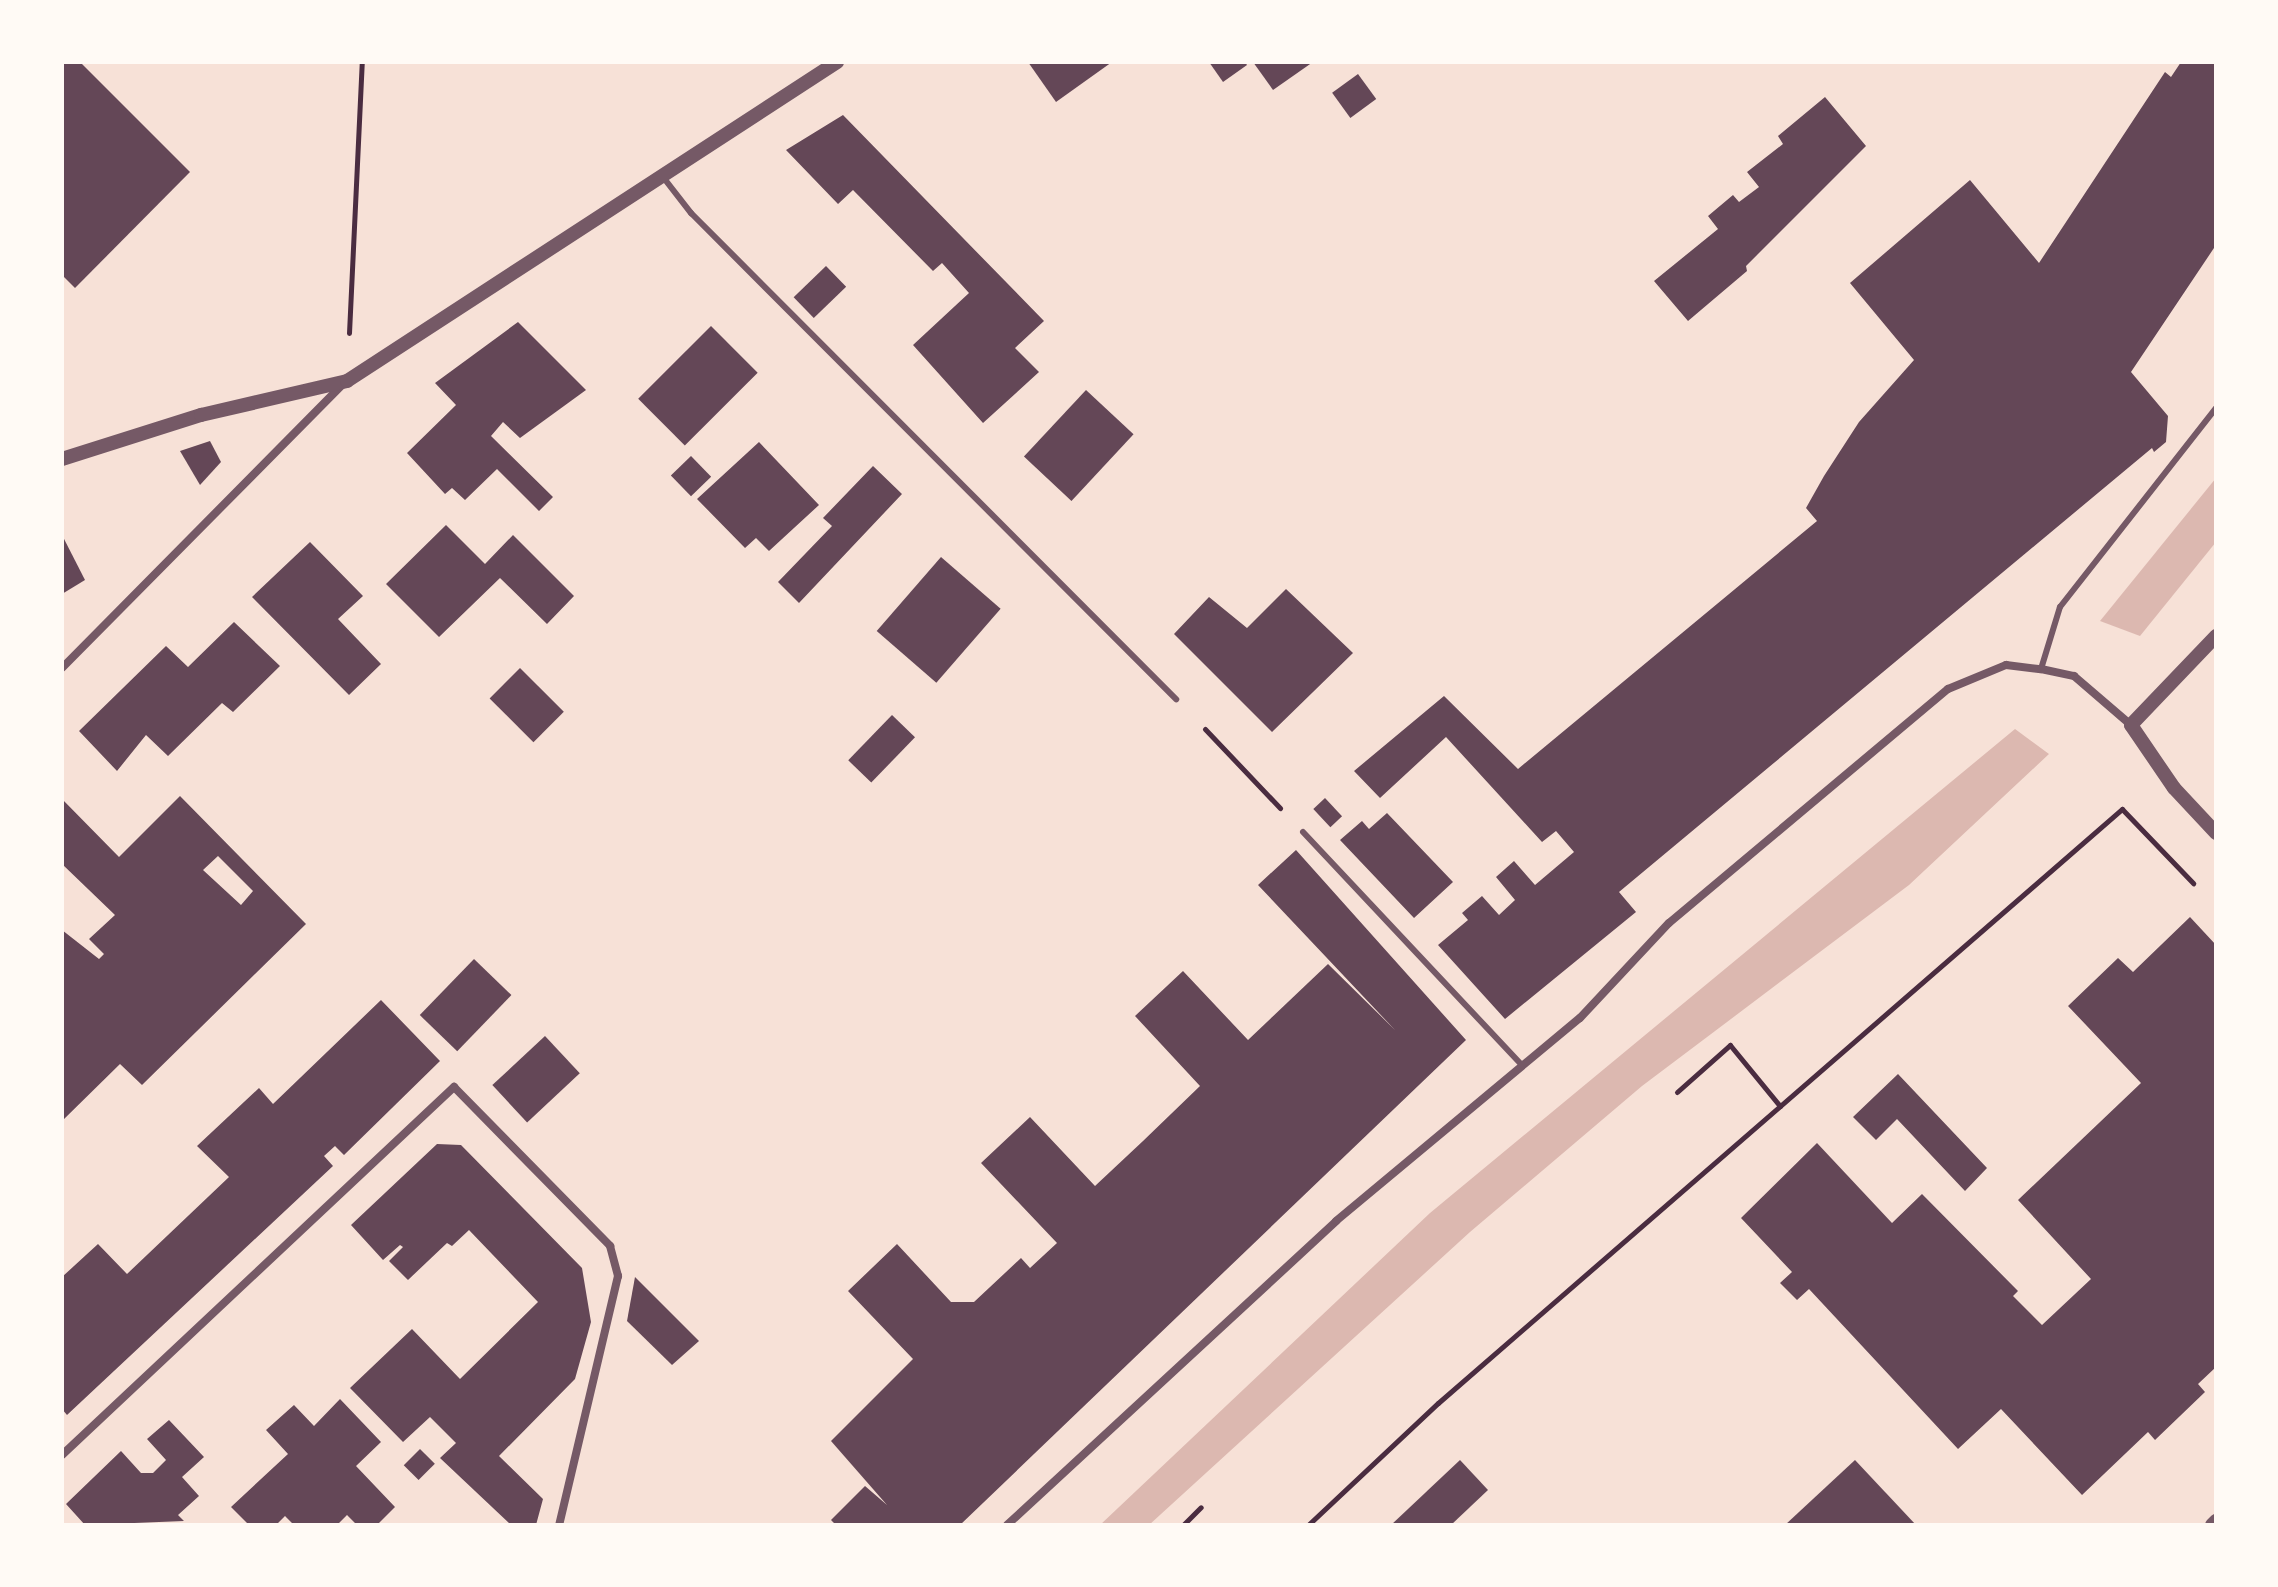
<!DOCTYPE html>
<style>
body{margin:0}
#map{position:relative;width:2278px;height:1587px;overflow:hidden;background:#f7e1d7;font-family:Overpass,sans-serif}
div>[style]{position:absolute}
[style*='--x']{left:calc(var(--x)*1px);top:calc(var(--y)*1px);width:calc(var(--w)*1px);rotate:calc(var(--a)*1deg)}
.water>*{inset:0;background:#dcb8b0}
.building>*{inset:0;background:#644757;transform-origin:0 0}
.path>*{height:5px;margin:-2.5px;padding:0 2.5px;transform-origin:2.5px;border-radius:2.5px;background:#4a2c40}
.service>*{height:6px;margin:-3px;padding:0 3px;transform-origin:3px;border-radius:3px;background:#755966}
.minor>*{height:8px;margin:-4px;padding:0 4px;transform-origin:4px;border-radius:4px;background:#755966}
.tertiary>*{height:14px;margin:-7px;padding:0 7px;transform-origin:7px;border-radius:7px;background:#755966}
span{translate:-50% -50%;white-space:nowrap;text-align:center;line-height:1.15;-webkit-text-stroke:8px #fffaf5;paint-order:stroke}
.frame{position:absolute;inset:0;border:64px solid #fffaf5;pointer-events:none}
</style>
<div id="map">
<div class="water">
<i style="clip-path:polygon(2216px 478px,2216px 542px,2140px 636px,2100px 621px)"></i>
<i style="clip-path:polygon(2015px 729px,2049px 754px,1909px 885px,1642px 1086px,1470px 1232px,1149px 1525px,1100px 1525px,1430px 1213px)"></i>
</div>
<div class="building">
<i style="clip-path:polygon(62px 62px,80px 62px,190px 172px,75px 288px,62px 275px)"></i>
<i style="clip-path:polygon(1028px 62px,1112px 62px,1056px 102px)"></i>
<i style="clip-path:polygon(1209px 62px,1245px 62px,1247px 65px,1223px 82px)"></i>
<i style="clip-path:polygon(1253px 62px,1313px 62px,1273px 90px)"></i>
<i style="clip-path:polygon(2181px 62px,2216px 62px,2216px 245px,2131px 372px,2168px 416px,2166px 442px,2154px 452px,2152px 448px,1619px 892px,1636px 912px,1505px 1019px,1438px 945px,1468px 920px,1462px 913px,1482px 896px,1499px 915px,1515px 900px,1496px 877px,1514px 861px,1535px 885px,1574px 852px,1556px 831px,1542px 842px,1446px 737px,1380px 798px,1354px 771px,1444px 696px,1518px 769px,1817px 521px,1806px 508px,1824px 476px,1859px 422px,1914px 360px,1850px 283px,1970px 180px,2039px 263px,2165px 72px,2171px 77px)"></i>
<i style="left:1358px;top:74px;width:31px;height:32px;rotate:54deg"></i>
<i style="clip-path:polygon(1825px 97px,1866px 146px,1746px 266px,1747px 271px,1688px 321px,1654px 281px,1718px 229px,1708px 216px,1733px 195px,1739px 202px,1759px 187px,1747px 172px,1783px 144px,1778px 136px)"></i>
<i style="clip-path:polygon(843px 115px,1044px 321px,1015px 348px,1039px 372px,983px 423px,913px 345px,969px 293px,942px 263px,933px 271px,853px 190px,838px 204px,786px 150px)"></i>
<i style="left:826px;top:266px;width:29px;height:45px;rotate:46deg"></i>
<i style="clip-path:polygon(518px 322px,586px 390px,520px 438px,503px 422px,491px 436px,553px 497px,539px 511px,497px 469px,465px 500px,452px 488px,445px 494px,407px 453px,456px 405px,435px 383px)"></i>
<i style="left:711px;top:326px;width:66px;height:103px;rotate:45deg"></i>
<i style="left:1086px;top:390px;width:65px;height:91px;rotate:43deg"></i>
<i style="clip-path:polygon(210px 441px,221px 462px,200px 485px,180px 451px)"></i>
<i style="clip-path:polygon(759px 442px,819px 505px,769px 551px,756px 538px,745px 548px,697px 499px)"></i>
<i style="left:691px;top:456px;width:29px;height:28px;rotate:46deg"></i>
<i style="clip-path:polygon(873px 466px,902px 494px,799px 603px,778px 582px,832px 526px,823px 518px)"></i>
<i style="clip-path:polygon(446px 525px,485px 564px,513px 535px,574px 596px,547px 624px,500px 578px,439px 637px,386px 584px)"></i>
<i style="clip-path:polygon(62px 535px,85px 580px,62px 594px)"></i>
<i style="clip-path:polygon(310px 542px,363px 596px,338px 619px,381px 664px,349px 695px,252px 597px)"></i>
<i style="left:941px;top:557px;width:79px;height:98px;rotate:41deg"></i>
<i style="clip-path:polygon(1286px 589px,1353px 653px,1272px 732px,1174px 634px,1209px 597px,1247px 628px)"></i>
<i style="clip-path:polygon(234px 622px,280px 666px,233px 712px,222px 703px,168px 756px,146px 735px,117px 771px,79px 731px,166px 646px,188px 667px)"></i>
<i style="left:520px;top:668px;width:62px;height:43px;rotate:45deg"></i>
<i style="left:892px;top:715px;width:32px;height:63px;rotate:44deg"></i>
<i style="clip-path:polygon(evenodd,180px 796px,306px 924px,142px 1085px,120px 1064px,62px 1121px,62px 930px,99px 959px,104px 954px,89px 939px,115px 915px,62px 864px,62px 799px,119px 857px,180px 796px,218px 856px,253px 891px,241px 905px,203px 870px,218px 856px)"></i>
<i style="left:1325px;top:798px;width:25px;height:16px;rotate:47deg"></i>
<i style="clip-path:polygon(1387px 813px,1453px 882px,1414px 918px,1340px 840px,1362px 821px,1369px 829px)"></i>
<i style="clip-path:polygon(1296px 850px,1466px 1040px,960px 1525px,836px 1525px,831px 1520px,865px 1486px,887px 1505px,831px 1441px,913px 1359px,848px 1291px,897px 1244px,951px 1302px,974px 1302px,1021px 1258px,1030px 1268px,1057px 1243px,981px 1163px,1030px 1117px,1095px 1186px,1143px 1141px,1200px 1086px,1135px 1016px,1183px 971px,1248px 1040px,1328px 964px,1395px 1030px,1258px 885px)"></i>
<i style="clip-path:polygon(2190px 917px,2216px 945px,2216px 1367px,2198px 1384px,2205px 1392px,2155px 1440px,2148px 1432px,2082px 1495px,2001px 1409px,1958px 1449px,1809px 1289px,1797px 1300px,1780px 1283px,1792px 1272px,1741px 1218px,1817px 1143px,1892px 1223px,1922px 1194px,2018px 1291px,2013px 1296px,2042px 1325px,2091px 1279px,2018px 1200px,2141px 1083px,2068px 1006px,2118px 958px,2133px 972px)"></i>
<i style="left:474px;top:959px;width:52px;height:78px;rotate:44deg"></i>
<i style="clip-path:polygon(381px 1000px,440px 1061px,344px 1155px,335px 1146px,324px 1156px,333px 1166px,67px 1415px,62px 1409px,62px 1277px,98px 1244px,127px 1274px,229px 1177px,197px 1146px,259px 1088px,273px 1104px)"></i>
<i style="left:545px;top:1036px;width:51px;height:72px;rotate:47deg"></i>
<i style="clip-path:polygon(1898px 1074px,1987px 1168px,1965px 1191px,1897px 1119px,1876px 1140px,1853px 1117px)"></i>
<i style="clip-path:polygon(437px 1144px,461px 1145px,582px 1268px,591px 1322px,575px 1379px,499px 1456px,543px 1499px,536px 1525px,511px 1525px,440px 1458px,456px 1443px,430px 1417px,403px 1442px,350px 1388px,412px 1329px,460px 1379px,538px 1302px,469px 1230px,452px 1246px,447px 1243px,408px 1280px,389px 1261px,403px 1247px,400px 1245px,383px 1260px,351px 1225px)"></i>
<i style="clip-path:polygon(635px 1277px,699px 1341px,672px 1365px,627px 1321px)"></i>
<i style="clip-path:polygon(340px 1399px,381px 1442px,356px 1466px,395px 1507px,377px 1525px,357px 1525px,347px 1515px,337px 1525px,294px 1525px,285px 1516px,276px 1525px,249px 1525px,231px 1507px,288px 1454px,266px 1430px,294px 1405px,314px 1426px)"></i>
<i style="clip-path:polygon(169px 1420px,204px 1457px,182px 1477px,199px 1496px,178px 1515px,184px 1521px,85px 1525px,66px 1504px,121px 1451px,141px 1473px,153px 1473px,166px 1460px,147px 1439px)"></i>
<i style="left:420px;top:1449px;width:21px;height:23px;rotate:45deg"></i>
<i style="clip-path:polygon(1460px 1460px,1488px 1490px,1451px 1525px,1391px 1525px)"></i>
<i style="clip-path:polygon(1855px 1460px,1916px 1525px,1785px 1525px)"></i>
</div>
<div class="path">
<i style="--x:349;--y:333;--w:271;--a:-87.3"></i>
<i style="--x:1205;--y:729;--w:109;--a:46.5"></i>
<i style="--x:1677;--y:1092;--w:71;--a:-41.6"></i>
<i style="--x:1730;--y:1045;--w:79;--a:50.7"></i>
<i style="--x:1183;--y:1525;--w:25;--a:-45"></i>
<i style="--x:1308;--y:1525;--w:178;--a:-43.2"></i>
<i style="--x:1438;--y:1403;--w:906;--a:-40.97"></i>
<i style="--x:2122;--y:809;--w:103;--a:46.2"></i>
</div>
<div class="service">
<i style="--x:663;--y:177;--w:46;--a:52.1"></i>
<i style="--x:691;--y:213;--w:687;--a:45.06"></i>
<i style="--x:2041;--y:669;--w:65;--a:-73"></i>
<i style="--x:2060;--y:607;--w:253;--a:-51.9"></i>
<i style="--x:1303;--y:832;--w:320;--a:46.8"></i>
</div>
<div class="minor">
<i style="--x:62;--y:668;--w:400;--a:-45.3"></i>
<i style="--x:62;--y:1455;--w:538;--a:-43.19"></i>
<i style="--x:454;--y:1087;--w:223;--a:45.5"></i>
<i style="--x:610;--y:1246;--w:31;--a:75"></i>
<i style="--x:618;--y:1276;--w:256;--a:103.3"></i>
<i style="--x:1007;--y:1525;--w:448;--a:-42.7"></i>
<i style="--x:1336;--y:1221;--w:317;--a:-39.8"></i>
<i style="--x:1580;--y:1018;--w:130;--a:-46.9"></i>
<i style="--x:1669;--y:923;--w:364;--a:-40"></i>
<i style="--x:1948;--y:689;--w:63;--a:-22.5"></i>
<i style="--x:2006;--y:665;--w:35;--a:7"></i>
<i style="--x:2041;--y:669;--w:34;--a:12"></i>
<i style="--x:2074;--y:676;--w:75;--a:40.7"></i>
</div>
<div class="tertiary">
<i style="--x:62;--y:459;--w:146;--a:-17.6"></i>
<i style="--x:201;--y:415;--w:150;--a:-13.1"></i>
<i style="--x:347;--y:381;--w:585;--a:-33.06"></i>
<i style="--x:2216;--y:636;--w:123;--a:133.7"></i>
<i style="--x:2131;--y:725;--w:76;--a:55.7"></i>
<i style="--x:2174;--y:788;--w:62;--a:47"></i>
<i style="--x:2212;--y:1525;--w:6;--a:-45"></i>
</div>
<div class="frame"></div>
</div>
